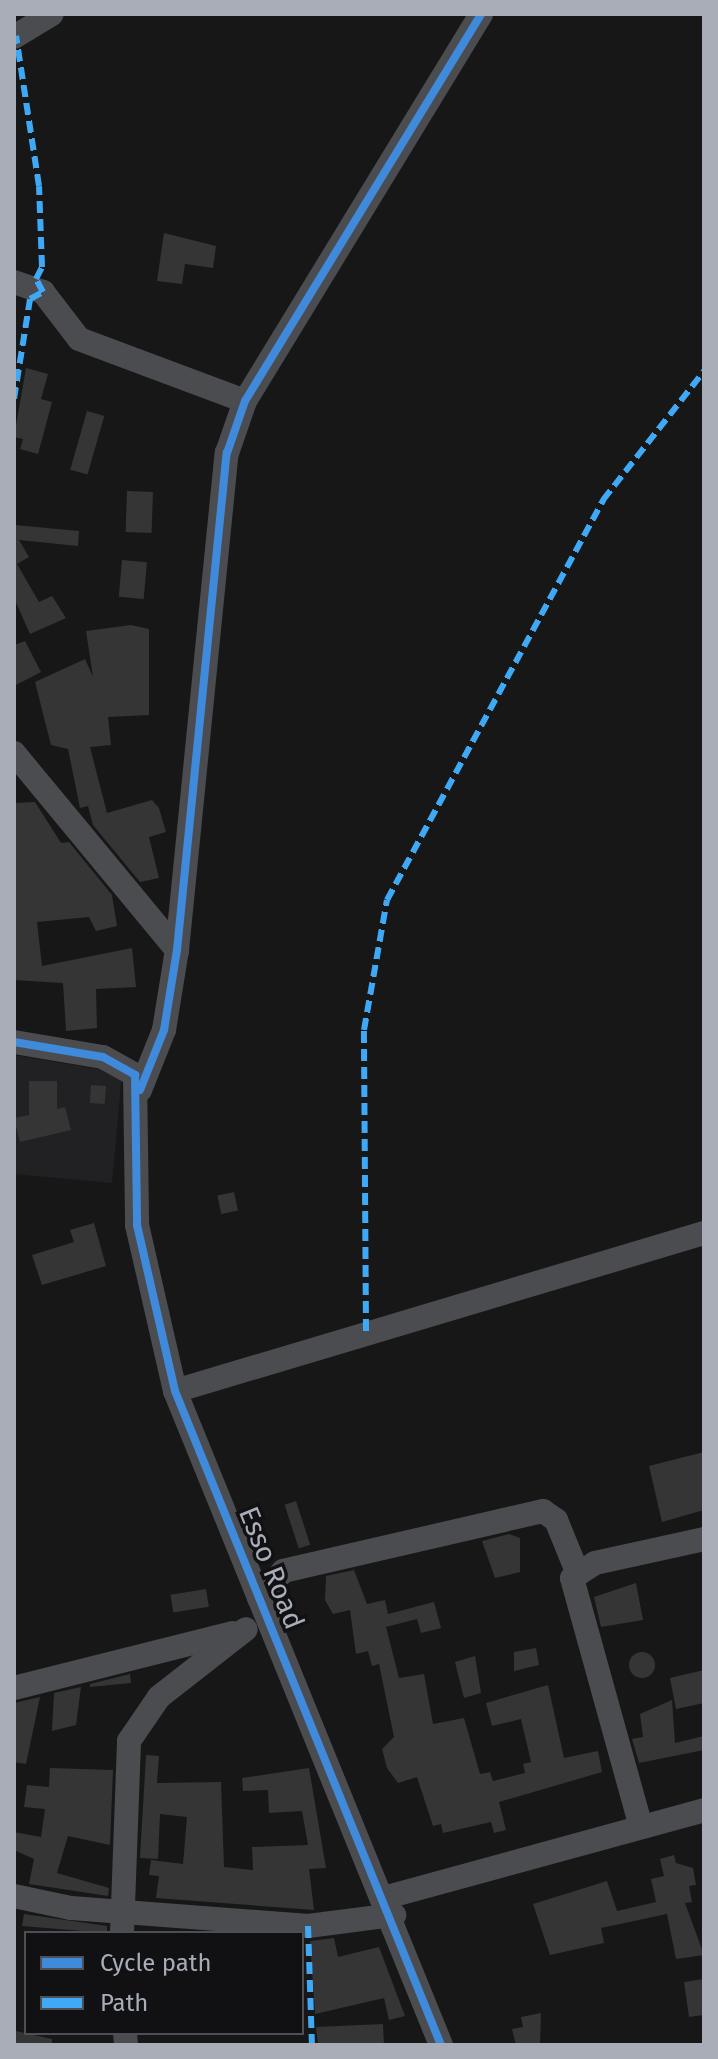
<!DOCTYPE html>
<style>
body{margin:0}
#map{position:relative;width:718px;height:2059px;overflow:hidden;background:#171717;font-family:"Fira Sans",sans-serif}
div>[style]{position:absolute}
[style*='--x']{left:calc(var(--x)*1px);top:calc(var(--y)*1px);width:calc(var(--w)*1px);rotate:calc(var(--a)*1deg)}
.built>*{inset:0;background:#212123}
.building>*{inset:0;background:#353536;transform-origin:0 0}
.round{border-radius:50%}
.minor>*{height:24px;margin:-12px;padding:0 12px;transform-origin:12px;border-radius:12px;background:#4b4c50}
.quiet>*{height:6px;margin-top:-3px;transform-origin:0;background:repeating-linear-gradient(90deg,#3fa9f5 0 12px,transparent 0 18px)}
.cycleway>*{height:8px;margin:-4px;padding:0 4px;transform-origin:4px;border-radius:4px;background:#408adc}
span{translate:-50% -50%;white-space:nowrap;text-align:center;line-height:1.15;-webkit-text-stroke:7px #111113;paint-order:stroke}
.street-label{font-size:28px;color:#a8adb8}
.frame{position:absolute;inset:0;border:16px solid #a8adb8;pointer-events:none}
.legend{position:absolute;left:24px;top:1931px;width:280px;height:104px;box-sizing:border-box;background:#111113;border:2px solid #4d4f55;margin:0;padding:10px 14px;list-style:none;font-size:24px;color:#a8adb8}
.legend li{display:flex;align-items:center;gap:16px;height:40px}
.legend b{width:40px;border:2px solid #4d4f55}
</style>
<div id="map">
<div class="built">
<i style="clip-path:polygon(14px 1055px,122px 1073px,112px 1183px,14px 1174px)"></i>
</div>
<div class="building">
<i style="clip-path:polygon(164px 233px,216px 246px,213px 268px,185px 264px,182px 284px,157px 281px)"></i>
<i style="clip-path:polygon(26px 368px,48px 374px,41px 399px,52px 402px,38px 454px,20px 449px,23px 439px,14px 437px)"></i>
<i style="left:87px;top:411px;width:18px;height:61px;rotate:16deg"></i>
<i style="left:127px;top:491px;width:26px;height:41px;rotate:2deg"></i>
<i style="clip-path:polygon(15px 525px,79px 531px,78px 546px,19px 540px,29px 557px,17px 564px,39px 602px,52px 596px,66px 618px,30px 634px,14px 598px)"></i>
<i style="left:122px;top:560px;width:25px;height:37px;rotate:5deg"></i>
<i style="clip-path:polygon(131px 625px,149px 629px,149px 715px,108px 717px,111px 745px,90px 747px,107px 813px,152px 800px,159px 808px,166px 832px,149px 837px,159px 878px,140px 882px,93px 825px,88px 806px,80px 808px,68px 749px,51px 745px,35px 682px,85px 659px,93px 677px,86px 631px)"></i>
<i style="clip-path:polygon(25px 641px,41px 672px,14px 686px,14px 645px)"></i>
<i style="clip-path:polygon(35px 802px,61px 843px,69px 842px,112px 895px,117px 926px,96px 931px,89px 917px,37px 922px,42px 966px,132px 948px,136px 987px,96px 989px,97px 1028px,66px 1031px,63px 983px,14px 980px,14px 803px)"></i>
<i style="clip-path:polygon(29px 1081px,57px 1081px,57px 1109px,65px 1107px,71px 1130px,20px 1142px,14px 1118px,29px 1115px)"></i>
<i style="left:91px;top:1085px;width:15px;height:18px;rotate:4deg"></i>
<i style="left:234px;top:1192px;width:19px;height:17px;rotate:78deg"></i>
<i style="clip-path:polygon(94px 1223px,106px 1266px,42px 1285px,32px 1255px,74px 1242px,70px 1230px)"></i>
<i style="clip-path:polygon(704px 1452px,704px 1510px,662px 1522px,649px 1466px)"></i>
<i style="left:296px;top:1501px;width:46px;height:12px;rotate:72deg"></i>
<i style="clip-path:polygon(509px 1534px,520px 1538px,520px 1572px,495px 1578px,482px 1541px)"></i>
<i style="clip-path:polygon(354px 1570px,367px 1604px,385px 1600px,388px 1614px,434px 1602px,441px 1628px,421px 1633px,417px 1619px,386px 1627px,399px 1678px,424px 1674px,433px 1724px,464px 1718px,480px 1774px,490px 1772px,493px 1781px,525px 1773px,523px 1764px,531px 1762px,521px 1719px,492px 1726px,486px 1703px,548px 1685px,564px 1758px,598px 1751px,602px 1772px,499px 1802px,506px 1830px,494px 1833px,491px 1822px,443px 1833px,441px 1824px,433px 1826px,417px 1777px,398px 1783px,387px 1768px,382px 1749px,394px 1737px,379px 1664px,372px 1666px,368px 1651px,356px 1654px,350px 1610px,333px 1614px,325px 1600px,326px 1576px)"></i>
<i style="clip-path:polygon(636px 1583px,643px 1620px,601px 1627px,594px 1597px)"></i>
<i style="left:206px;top:1589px;width:18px;height:36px;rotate:81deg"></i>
<i style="clip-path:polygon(536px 1648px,539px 1665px,514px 1671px,514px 1652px)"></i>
<i class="round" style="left:629px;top:1652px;width:26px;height:26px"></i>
<i style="clip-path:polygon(475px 1656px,481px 1693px,464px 1698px,455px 1662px)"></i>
<i style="clip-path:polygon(704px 1670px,704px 1703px,676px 1709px,670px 1678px)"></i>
<i style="clip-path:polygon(130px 1674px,131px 1683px,90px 1687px,90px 1684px)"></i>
<i style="clip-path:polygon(81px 1687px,76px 1725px,52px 1731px,54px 1693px)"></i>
<i style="clip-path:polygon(40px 1697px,26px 1764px,14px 1762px,14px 1703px)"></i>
<i style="clip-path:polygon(672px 1700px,675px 1743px,704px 1736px,704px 1750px,639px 1763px,632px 1739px,643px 1737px,640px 1714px)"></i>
<i style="clip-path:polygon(146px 1755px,159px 1756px,157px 1783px,221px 1782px,224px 1867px,253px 1870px,252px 1847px,308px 1845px,302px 1811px,269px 1813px,268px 1790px,243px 1791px,242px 1778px,309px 1768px,326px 1868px,309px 1869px,314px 1910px,156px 1898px,159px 1876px,149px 1875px,151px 1860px,183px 1864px,187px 1817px,160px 1814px,158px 1859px,140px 1858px)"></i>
<i style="clip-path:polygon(50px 1768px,113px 1770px,110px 1845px,68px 1836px,57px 1873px,109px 1888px,108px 1896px,29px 1884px,34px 1859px,14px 1850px,14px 1832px,41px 1837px,45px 1809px,24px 1807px,27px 1785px,49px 1787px)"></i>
<i style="clip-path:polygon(674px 1855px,676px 1863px,693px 1868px,696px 1885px,689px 1886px,692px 1902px,685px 1903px,704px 1955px,676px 1959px,667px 1914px,601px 1928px,604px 1943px,550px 1955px,533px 1904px,607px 1881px,617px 1911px,656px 1902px,651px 1879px,664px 1876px,660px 1859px)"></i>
<i style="clip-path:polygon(24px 1914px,107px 1926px,107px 1933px,22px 1926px)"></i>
<i style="clip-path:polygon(334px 1938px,338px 1957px,379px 1947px,405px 2016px,389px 2020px,384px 1998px,315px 2014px,310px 1941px)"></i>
<i style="clip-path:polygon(704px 1979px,704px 2015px,689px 2017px,684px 1982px)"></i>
<i style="clip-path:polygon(541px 2013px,540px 2045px,516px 2045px,512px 2029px,523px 2027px,521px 2017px)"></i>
<i style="clip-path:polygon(383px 2024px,384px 2045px,318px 2045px,316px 2027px)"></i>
<i style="clip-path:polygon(16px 2031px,52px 2039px,52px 2045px,14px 2045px)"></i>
</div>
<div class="minor">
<i style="--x:14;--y:37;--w:44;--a:-31.2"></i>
<i style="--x:14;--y:282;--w:31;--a:19"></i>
<i style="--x:43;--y:292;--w:59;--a:52.5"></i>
<i style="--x:79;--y:339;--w:177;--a:20.5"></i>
<i style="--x:14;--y:753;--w:256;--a:50.4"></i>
<i style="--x:14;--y:1042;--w:90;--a:9.6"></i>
<i style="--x:103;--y:1057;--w:37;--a:29"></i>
<i style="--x:135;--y:1075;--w:150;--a:89.2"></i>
<i style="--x:137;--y:1225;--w:170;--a:77.1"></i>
<i style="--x:175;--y:1391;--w:706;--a:67.87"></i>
<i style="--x:140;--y:1090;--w:65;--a:-68.2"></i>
<i style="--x:164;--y:1030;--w:81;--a:-80.8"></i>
<i style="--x:177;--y:950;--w:500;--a:-84.3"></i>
<i style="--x:227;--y:453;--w:55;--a:-70.9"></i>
<i style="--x:245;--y:401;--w:453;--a:-58.6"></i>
<i style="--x:175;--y:1391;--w:552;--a:-16.63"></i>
<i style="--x:259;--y:1598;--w:36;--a:-48"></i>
<i style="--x:283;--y:1571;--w:267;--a:-13"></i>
<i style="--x:543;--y:1511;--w:16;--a:35"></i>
<i style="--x:556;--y:1520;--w:53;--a:67.8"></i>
<i style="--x:14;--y:1688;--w:226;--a:-14.1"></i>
<i style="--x:641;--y:1827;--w:258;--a:-105.5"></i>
<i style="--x:572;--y:1578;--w:27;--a:-33"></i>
<i style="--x:595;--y:1563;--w:112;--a:-12.4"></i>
<i style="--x:14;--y:1896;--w:58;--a:11.9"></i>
<i style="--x:71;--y:1908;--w:238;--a:4.3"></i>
<i style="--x:308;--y:1926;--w:87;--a:-7.3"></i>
<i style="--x:387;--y:1897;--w:329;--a:-15.3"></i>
<i style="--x:122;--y:1933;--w:192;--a:-87.9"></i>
<i style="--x:129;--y:1741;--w:53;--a:-55.7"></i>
<i style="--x:159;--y:1697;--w:110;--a:-38"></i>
<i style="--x:125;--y:2033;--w:12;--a:85"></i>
</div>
<div class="quiet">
<i style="--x:14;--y:399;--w:101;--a:-80.9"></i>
<i style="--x:30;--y:299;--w:15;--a:-28"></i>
<i style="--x:43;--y:292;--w:15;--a:-118"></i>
<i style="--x:36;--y:279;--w:13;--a:-63"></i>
<i style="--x:42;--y:267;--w:81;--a:-92.1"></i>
<i style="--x:39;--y:186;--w:152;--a:-98.7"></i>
<i style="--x:366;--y:1331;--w:301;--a:-90.4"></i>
<i style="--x:364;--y:1030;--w:132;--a:-80"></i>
<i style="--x:387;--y:900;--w:455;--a:-61.6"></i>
<i style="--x:603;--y:500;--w:164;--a:-51.9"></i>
<i style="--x:308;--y:1926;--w:119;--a:88.1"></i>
</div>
<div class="cycleway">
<i style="--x:14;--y:1042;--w:90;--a:9.6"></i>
<i style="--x:103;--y:1057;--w:37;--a:29"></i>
<i style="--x:135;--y:1075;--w:150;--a:89.2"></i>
<i style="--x:137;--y:1225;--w:170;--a:77.1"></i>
<i style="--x:175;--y:1391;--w:706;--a:67.87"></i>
<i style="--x:140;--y:1090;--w:65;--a:-68.2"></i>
<i style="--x:164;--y:1030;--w:81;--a:-80.8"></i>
<i style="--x:177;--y:950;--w:500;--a:-84.3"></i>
<i style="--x:227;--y:453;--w:55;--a:-70.9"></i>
<i style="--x:245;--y:401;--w:453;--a:-58.6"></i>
</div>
<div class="street-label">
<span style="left:271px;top:1568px;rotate:68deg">Esso Road</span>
</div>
<div class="frame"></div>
<ul class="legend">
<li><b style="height:10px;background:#408adc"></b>Cycle path</li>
<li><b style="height:10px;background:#3fa9f5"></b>Path</li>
</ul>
</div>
